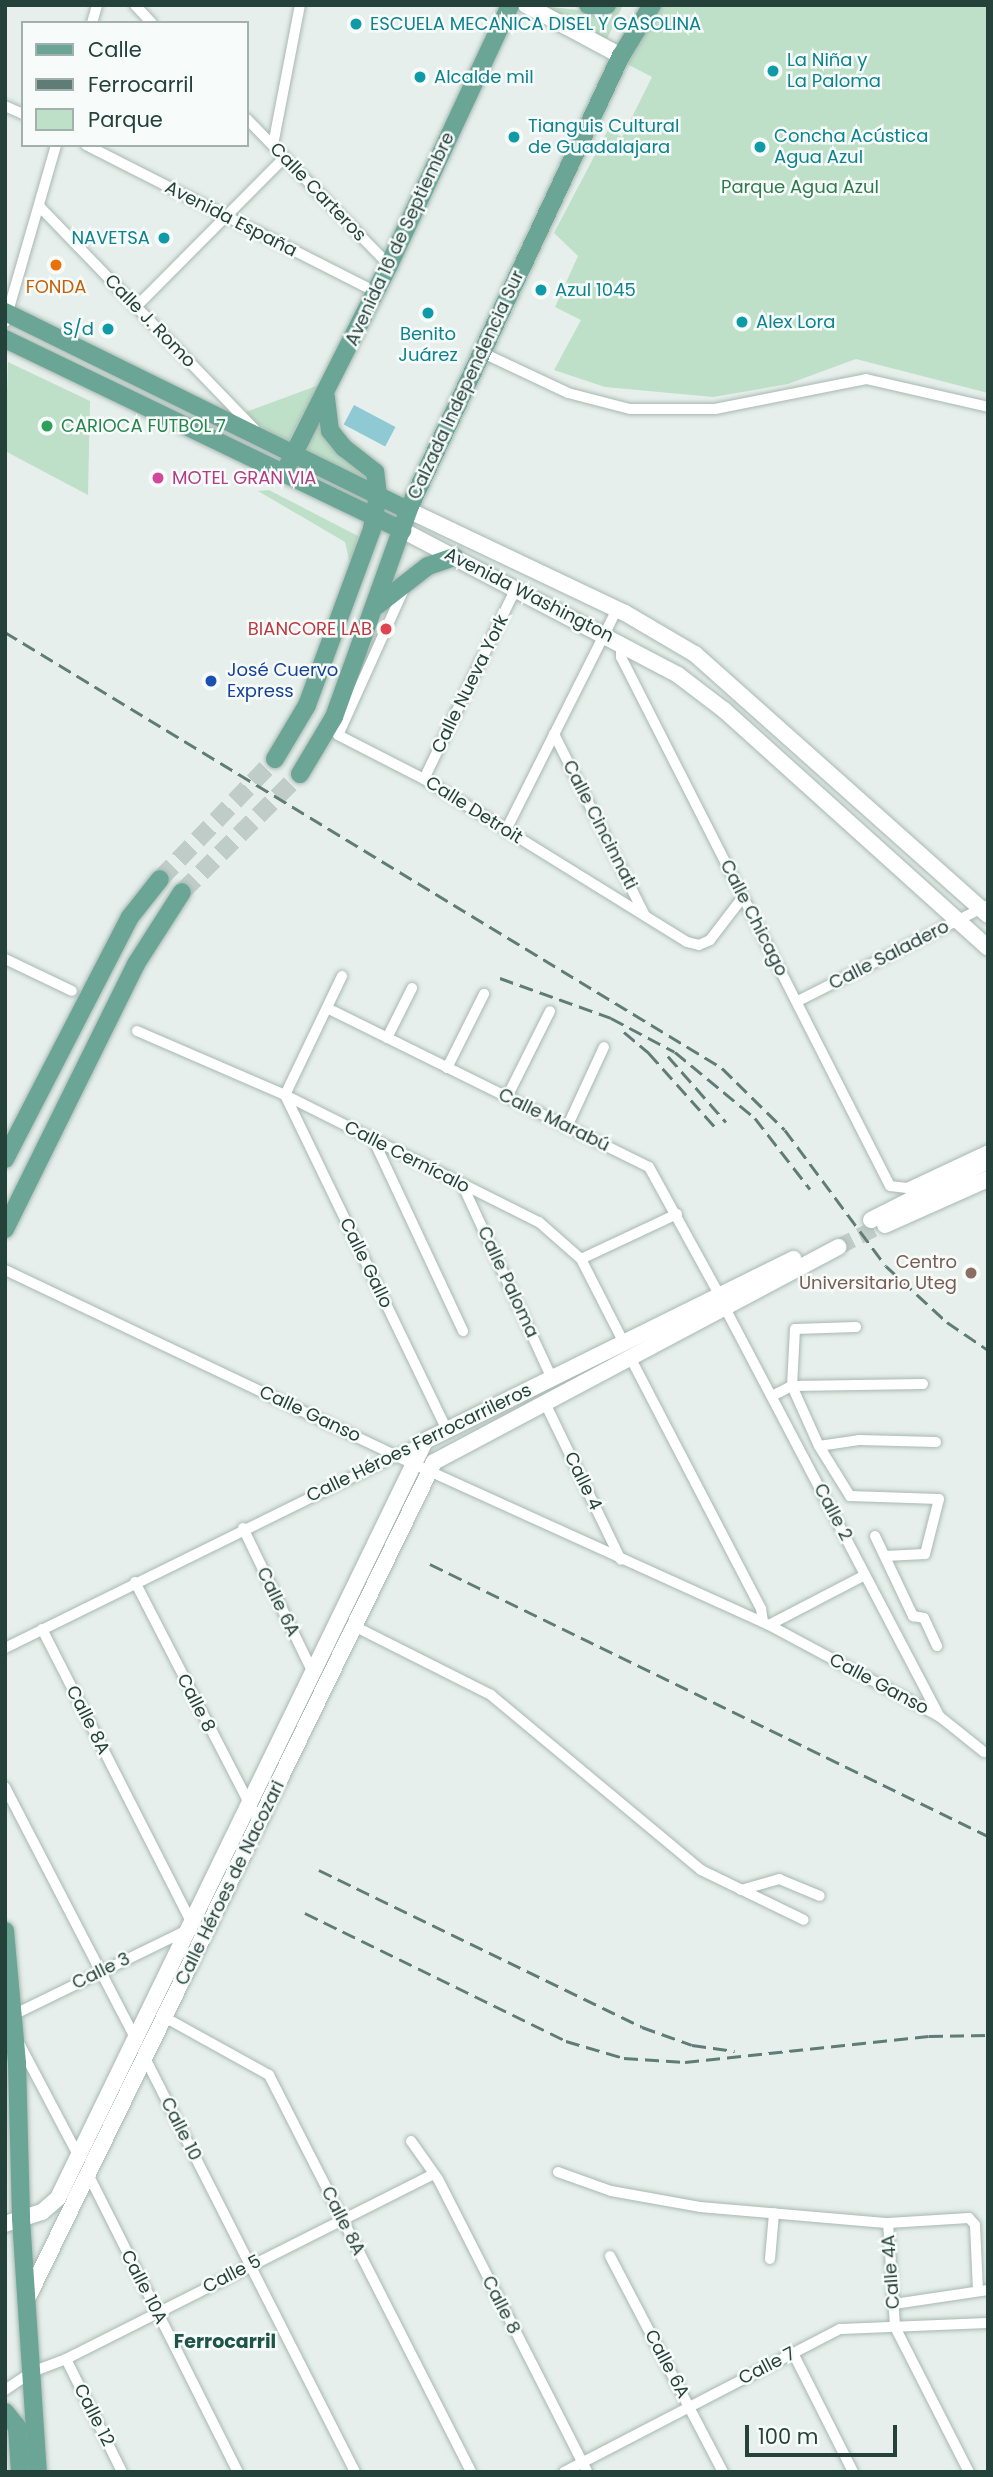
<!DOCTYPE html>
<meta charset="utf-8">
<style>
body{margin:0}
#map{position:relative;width:993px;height:2477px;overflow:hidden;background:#e6efeb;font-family:Poppins,sans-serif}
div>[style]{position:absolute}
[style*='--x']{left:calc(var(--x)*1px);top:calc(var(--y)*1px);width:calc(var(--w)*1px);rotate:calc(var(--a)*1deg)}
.green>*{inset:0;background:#bfe0c8}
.water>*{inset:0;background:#8ec9d4;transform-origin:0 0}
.secondary-tunnel>*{height:16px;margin-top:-8px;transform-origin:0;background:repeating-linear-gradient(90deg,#bfccc8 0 16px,transparent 0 24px)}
.primary-tunnel>*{height:18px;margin-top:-9px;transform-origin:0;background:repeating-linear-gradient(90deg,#bfccc8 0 18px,transparent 0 27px)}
.roads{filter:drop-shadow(0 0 2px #a8b8b2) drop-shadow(0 0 2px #a8b8b2)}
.street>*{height:10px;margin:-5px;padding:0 5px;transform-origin:5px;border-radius:5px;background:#fff}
.secondary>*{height:16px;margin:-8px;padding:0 8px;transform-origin:8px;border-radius:8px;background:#fff}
.primary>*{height:18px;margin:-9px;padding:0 9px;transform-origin:9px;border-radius:9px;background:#6aa596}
.rail>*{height:2.5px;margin-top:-1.25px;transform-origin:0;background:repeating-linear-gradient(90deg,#5f7d75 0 14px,transparent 0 21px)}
.dots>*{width:19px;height:19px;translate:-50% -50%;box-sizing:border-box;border:4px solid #f7fbf9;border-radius:50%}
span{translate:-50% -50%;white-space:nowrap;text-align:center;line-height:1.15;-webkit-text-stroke:5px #f7fbf9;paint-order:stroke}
.culture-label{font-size:18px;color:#0d838f}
.left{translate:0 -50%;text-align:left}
.right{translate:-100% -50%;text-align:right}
.park-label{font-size:18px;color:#2d7a4b}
.street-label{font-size:18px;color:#24423a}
.food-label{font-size:18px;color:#c56008}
.leisure-label{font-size:18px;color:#27864d}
.hotel-label{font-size:18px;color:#b23c85}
.health-label{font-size:18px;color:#be3a42}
.transit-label{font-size:18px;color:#164399}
.education-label{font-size:18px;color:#785e54}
.neighbourhood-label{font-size:19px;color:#1f5548;font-weight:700}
.frame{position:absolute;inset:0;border:7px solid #24423a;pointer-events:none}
.legend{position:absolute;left:21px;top:21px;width:228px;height:126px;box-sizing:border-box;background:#f7fbf9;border:2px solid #a3b1ad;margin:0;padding:9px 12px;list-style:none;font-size:21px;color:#24423a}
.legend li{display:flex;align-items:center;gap:14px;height:35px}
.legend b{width:35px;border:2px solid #a3b1ad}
.scale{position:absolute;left:745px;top:2425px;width:152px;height:32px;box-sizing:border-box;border:4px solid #24423a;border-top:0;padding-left:9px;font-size:21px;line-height:24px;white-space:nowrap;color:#24423a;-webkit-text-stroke:5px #f7fbf9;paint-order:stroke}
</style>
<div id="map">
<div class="green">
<i style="clip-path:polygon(533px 5px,587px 11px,623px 5px,607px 39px)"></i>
<i style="clip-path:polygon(662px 5px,988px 5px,988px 393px,856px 359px,788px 384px,713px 397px,605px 387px,554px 370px,581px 320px,555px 307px,578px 256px,554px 233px,608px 130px,622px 137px,652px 77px,627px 64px)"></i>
<i style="clip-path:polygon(8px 362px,90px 401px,88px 495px,5px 451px)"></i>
<i style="clip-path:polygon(319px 385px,288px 442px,258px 425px,246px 412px)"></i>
<i style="clip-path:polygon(319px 419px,330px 446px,365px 468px,372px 487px,302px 452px)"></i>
<i style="clip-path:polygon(269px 490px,358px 536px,352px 572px,345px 542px,258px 491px)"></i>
</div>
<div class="water">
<i style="left:354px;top:405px;width:47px;height:22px;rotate:28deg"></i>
</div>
<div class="secondary-tunnel">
<i style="--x:838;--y:1247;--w:42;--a:-26.6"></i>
</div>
<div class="primary-tunnel">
<i style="--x:160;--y:879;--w:166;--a:-46.2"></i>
<i style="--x:182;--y:892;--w:167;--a:-45"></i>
</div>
<div class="roads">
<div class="street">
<i style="--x:135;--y:5;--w:25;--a:47"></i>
<i style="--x:92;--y:23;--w:19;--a:-74"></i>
<i style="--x:5;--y:106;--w:20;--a:24"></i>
<i style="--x:247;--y:119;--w:204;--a:45.8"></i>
<i style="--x:86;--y:145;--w:325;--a:26.9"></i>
<i style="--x:273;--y:145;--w:143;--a:-79.1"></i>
<i style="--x:39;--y:206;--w:310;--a:46"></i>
<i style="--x:136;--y:307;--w:211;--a:-45.2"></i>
<i style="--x:5;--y:322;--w:184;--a:-73.9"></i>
<i style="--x:481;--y:352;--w:96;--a:25.2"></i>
<i style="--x:568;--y:393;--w:64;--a:14.5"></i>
<i style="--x:630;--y:409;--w:85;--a:0"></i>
<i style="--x:715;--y:409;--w:154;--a:-11.2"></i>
<i style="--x:866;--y:379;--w:125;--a:12.9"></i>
<i style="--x:404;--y:589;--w:160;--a:114.3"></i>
<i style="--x:338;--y:735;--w:97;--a:27.1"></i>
<i style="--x:424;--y:779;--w:309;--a:31.8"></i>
<i style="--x:687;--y:942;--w:12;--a:14"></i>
<i style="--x:699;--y:945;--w:12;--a:-24"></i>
<i style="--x:710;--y:940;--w:54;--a:-52.5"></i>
<i style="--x:621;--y:642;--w:15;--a:90"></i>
<i style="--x:621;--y:657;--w:593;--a:63.05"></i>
<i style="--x:890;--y:1186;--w:17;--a:7"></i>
<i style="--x:907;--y:1188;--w:89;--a:-25.1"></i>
<i style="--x:554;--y:734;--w:203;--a:63.4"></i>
<i style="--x:424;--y:779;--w:212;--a:-64.3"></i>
<i style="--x:506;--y:830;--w:247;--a:-63.3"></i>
<i style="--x:5;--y:959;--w:74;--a:25.5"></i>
<i style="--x:342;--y:976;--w:132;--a:115.6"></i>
<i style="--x:285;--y:1095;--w:372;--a:64.2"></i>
<i style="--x:798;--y:1001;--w:211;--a:-26.8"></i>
<i style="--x:327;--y:1008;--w:359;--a:26.3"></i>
<i style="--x:649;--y:1167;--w:147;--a:61.2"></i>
<i style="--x:137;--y:1031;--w:161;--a:23.4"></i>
<i style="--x:285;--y:1095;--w:284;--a:26.6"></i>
<i style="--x:539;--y:1222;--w:56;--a:41.4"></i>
<i style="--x:581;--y:1259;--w:94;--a:62.9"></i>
<i style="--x:387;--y:1038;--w:56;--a:-63.4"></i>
<i style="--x:447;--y:1068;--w:83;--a:-63.4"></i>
<i style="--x:507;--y:1097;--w:96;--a:-63.4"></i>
<i style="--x:567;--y:1127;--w:88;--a:-65.2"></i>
<i style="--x:374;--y:1141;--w:210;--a:64.9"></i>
<i style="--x:463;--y:1186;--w:213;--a:65.2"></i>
<i style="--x:581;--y:1259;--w:106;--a:-25.1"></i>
<i style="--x:5;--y:1270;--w:431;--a:25.4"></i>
<i style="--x:394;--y:1455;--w:412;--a:24.4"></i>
<i style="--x:769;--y:1625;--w:193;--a:28.2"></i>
<i style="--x:939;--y:1716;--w:58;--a:38.7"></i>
<i style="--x:725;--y:1308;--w:461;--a:62.3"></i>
<i style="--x:856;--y:1327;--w:61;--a:178.1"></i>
<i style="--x:795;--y:1329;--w:57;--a:93"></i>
<i style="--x:792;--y:1386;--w:66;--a:65.8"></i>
<i style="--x:819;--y:1446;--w:59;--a:58.2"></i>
<i style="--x:850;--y:1496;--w:89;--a:1.9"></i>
<i style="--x:939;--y:1499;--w:57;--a:104.3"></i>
<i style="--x:925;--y:1554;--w:40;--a:177.1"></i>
<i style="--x:631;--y:1359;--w:282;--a:62.5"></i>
<i style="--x:761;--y:1609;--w:13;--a:81"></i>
<i style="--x:772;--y:1396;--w:22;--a:-27"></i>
<i style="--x:792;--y:1386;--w:131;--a:-0.9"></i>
<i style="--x:545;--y:1403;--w:174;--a:64.2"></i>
<i style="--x:819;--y:1446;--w:40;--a:-8.5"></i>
<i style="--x:859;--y:1440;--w:77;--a:1.5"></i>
<i style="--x:243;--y:1528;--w:163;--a:64.2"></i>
<i style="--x:875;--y:1536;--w:89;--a:64.6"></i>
<i style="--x:913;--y:1616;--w:11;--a:10"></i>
<i style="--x:924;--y:1618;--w:31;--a:65"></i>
<i style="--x:135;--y:1582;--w:270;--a:62.7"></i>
<i style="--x:769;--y:1625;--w:108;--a:-27.5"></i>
<i style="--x:354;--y:1626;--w:153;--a:26.7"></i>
<i style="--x:491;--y:1695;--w:273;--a:39.8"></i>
<i style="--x:701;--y:1870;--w:114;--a:25.9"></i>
<i style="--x:42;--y:1629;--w:331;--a:63"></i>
<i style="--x:5;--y:1648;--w:468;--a:-26.2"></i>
<i style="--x:5;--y:1787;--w:287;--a:62.6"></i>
<i style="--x:741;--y:1890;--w:40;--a:-16"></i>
<i style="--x:779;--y:1879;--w:44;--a:22.5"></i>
<i style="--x:13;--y:2015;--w:194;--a:-26"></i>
<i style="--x:166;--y:2018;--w:118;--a:29"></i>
<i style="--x:269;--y:2075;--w:445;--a:63"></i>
<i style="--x:20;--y:2045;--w:127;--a:62.2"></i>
<i style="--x:144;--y:2056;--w:466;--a:63.1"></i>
<i style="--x:411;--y:2141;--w:47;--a:54.6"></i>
<i style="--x:438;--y:2179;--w:329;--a:63"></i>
<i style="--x:558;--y:2172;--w:56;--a:19.7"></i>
<i style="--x:611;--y:2191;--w:90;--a:10.2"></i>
<i style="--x:700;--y:2207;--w:189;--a:4.9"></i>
<i style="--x:888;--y:2223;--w:81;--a:-3.5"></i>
<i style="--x:969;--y:2218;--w:9;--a:49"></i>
<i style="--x:975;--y:2225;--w:66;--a:87.4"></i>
<i style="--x:89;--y:2176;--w:331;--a:63.3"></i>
<i style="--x:888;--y:2223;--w:104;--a:86.1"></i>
<i style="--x:895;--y:2327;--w:163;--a:63"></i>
<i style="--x:610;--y:2256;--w:244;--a:62.4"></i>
<i style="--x:770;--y:2259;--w:46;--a:-85"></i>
<i style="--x:894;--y:2304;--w:95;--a:-8.5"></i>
<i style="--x:793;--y:2353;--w:133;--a:63.2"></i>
<i style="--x:66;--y:2359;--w:126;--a:63.6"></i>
<i style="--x:5;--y:2390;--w:32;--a:-34"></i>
<i style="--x:32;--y:2372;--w:36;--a:-21"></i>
<i style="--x:66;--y:2359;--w:410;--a:-26.7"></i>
<i style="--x:564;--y:2472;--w:311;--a:-27.4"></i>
<i style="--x:840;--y:2329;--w:148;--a:-2.3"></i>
</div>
<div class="secondary">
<i style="--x:526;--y:5;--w:108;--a:28.2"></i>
<i style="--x:408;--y:510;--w:240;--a:25.4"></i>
<i style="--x:625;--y:613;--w:81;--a:30.4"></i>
<i style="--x:695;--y:654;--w:392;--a:41.7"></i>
<i style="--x:402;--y:530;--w:312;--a:27.7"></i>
<i style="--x:678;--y:675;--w:58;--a:37.3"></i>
<i style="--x:724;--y:710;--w:355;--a:42"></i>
<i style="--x:871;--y:1220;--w:131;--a:-26.8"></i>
<i style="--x:885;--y:1225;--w:113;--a:-24.1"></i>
<i style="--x:5;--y:2224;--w:39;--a:-18"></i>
<i style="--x:42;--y:2212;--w:21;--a:-41"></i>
<i style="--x:58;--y:2198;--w:841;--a:-64.14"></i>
<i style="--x:425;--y:1441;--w:411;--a:-26.3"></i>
<i style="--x:29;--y:2295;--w:926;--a:-64.07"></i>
<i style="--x:434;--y:1462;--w:458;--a:-28"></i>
</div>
<div class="primary">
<i style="--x:588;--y:5;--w:19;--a:0"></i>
<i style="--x:5;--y:312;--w:449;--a:26.2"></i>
<i style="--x:5;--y:339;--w:441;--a:25.7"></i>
<i style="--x:285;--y:471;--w:231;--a:-63.2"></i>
<i style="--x:389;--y:265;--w:287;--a:-65"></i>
<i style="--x:378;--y:605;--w:63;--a:-38"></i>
<i style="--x:428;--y:566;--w:28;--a:-19"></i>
<i style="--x:275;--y:759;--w:63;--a:-59.3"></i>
<i style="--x:307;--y:705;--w:188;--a:-69.7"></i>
<i style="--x:372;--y:529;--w:35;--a:-80"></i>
<i style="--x:378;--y:495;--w:23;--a:-97"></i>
<i style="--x:375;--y:472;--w:39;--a:-142"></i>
<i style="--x:344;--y:448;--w:22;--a:-129"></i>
<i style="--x:330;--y:431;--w:35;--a:-97"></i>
<i style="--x:300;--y:774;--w:66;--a:-59.2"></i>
<i style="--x:334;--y:717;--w:224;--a:-70.2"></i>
<i style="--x:410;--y:506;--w:497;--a:-64.9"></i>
<i style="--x:621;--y:56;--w:60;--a:-58.7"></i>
<i style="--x:5;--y:1159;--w:272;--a:-62.7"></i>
<i style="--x:130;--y:917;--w:48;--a:-51.7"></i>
<i style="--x:5;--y:1229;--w:296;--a:-63.7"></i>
<i style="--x:136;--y:964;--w:85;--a:-57.4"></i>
<i style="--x:5;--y:1931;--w:133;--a:84.8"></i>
<i style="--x:17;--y:2063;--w:156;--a:88.5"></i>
<i style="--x:21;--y:2219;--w:254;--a:86.2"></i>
<i style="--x:5;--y:2412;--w:19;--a:51"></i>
<i style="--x:17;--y:2427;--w:45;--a:86.2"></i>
</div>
</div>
<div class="rail">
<i style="--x:5;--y:632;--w:839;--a:31.3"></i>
<i style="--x:722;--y:1068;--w:88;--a:44.5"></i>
<i style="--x:785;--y:1130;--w:169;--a:53.4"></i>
<i style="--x:886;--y:1266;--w:83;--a:42.6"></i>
<i style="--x:947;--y:1322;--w:50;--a:34.3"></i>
<i style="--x:500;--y:978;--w:118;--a:19.8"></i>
<i style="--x:611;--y:1018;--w:72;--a:28"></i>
<i style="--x:675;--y:1052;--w:104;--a:39.5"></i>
<i style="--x:755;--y:1118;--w:90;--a:52.2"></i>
<i style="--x:624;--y:1032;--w:33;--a:40"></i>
<i style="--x:649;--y:1053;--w:101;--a:48.2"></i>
<i style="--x:668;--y:1056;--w:88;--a:48.7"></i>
<i style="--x:430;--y:1564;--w:621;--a:25.99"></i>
<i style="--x:319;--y:1870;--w:359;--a:25.9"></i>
<i style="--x:642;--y:2027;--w:53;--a:19.8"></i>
<i style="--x:692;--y:2045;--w:43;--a:7.9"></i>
<i style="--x:305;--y:1913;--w:291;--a:26.1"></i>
<i style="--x:566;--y:2041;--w:60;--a:16.3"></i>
<i style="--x:624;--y:2058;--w:61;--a:3.8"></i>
<i style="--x:685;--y:2062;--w:245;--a:-6.1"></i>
<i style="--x:929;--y:2036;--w:59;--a:-1"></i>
</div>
<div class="dots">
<i style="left:356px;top:24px;background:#0f9aa8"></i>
<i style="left:773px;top:71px;background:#0f9aa8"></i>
<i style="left:420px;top:77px;background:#0f9aa8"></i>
<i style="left:514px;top:137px;background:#0f9aa8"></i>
<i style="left:760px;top:147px;background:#0f9aa8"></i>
<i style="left:164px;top:238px;background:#0f9aa8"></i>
<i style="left:56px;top:265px;background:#e8710a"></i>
<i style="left:541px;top:290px;background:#0f9aa8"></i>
<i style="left:428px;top:313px;background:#0f9aa8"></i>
<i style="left:742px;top:322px;background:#0f9aa8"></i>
<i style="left:108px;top:329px;background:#0f9aa8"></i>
<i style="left:47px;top:426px;background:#2e9e5b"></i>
<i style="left:158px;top:478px;background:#d1479c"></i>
<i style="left:386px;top:629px;background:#e0444e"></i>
<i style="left:211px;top:681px;background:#1a4fb4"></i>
<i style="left:971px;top:1273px;background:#8d6e63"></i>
</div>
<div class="culture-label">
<span class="left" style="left:370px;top:24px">ESCUELA MECANICA DISEL Y GASOLINA</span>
<span class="left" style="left:787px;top:71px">La Niña y<br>La Paloma</span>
<span class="left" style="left:434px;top:77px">Alcalde mil</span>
<span class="left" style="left:528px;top:137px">Tianguis Cultural<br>de Guadalajara</span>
<span class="left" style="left:774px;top:147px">Concha Acústica<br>Agua Azul</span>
<span class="right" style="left:150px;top:238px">NAVETSA</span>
<span class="left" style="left:555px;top:290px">Azul 1045</span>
<span class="left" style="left:756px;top:322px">Alex Lora</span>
<span class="right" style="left:94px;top:329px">S/d</span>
<span style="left:428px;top:345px">Benito<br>Juárez</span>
</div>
<div class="park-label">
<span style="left:800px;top:187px">Parque Agua Azul</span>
</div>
<div class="street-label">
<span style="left:318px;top:192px;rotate:46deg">Calle Carteros</span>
<span style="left:231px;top:219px;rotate:27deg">Avenida España</span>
<span style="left:400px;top:239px;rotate:-65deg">Avenida 16 de Septiembre</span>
<span style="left:150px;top:321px;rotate:46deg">Calle J. Romo</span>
<span style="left:466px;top:385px;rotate:-65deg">Calzada Independencia Sur</span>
<span style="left:529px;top:595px;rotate:27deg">Avenida Washington</span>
<span style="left:470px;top:684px;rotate:-64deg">Calle Nueva York</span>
<span style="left:474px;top:810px;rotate:32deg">Calle Detroit</span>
<span style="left:600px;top:825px;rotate:63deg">Calle Cincinnati</span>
<span style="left:754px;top:918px;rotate:63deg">Calle Chicago</span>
<span style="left:889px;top:955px;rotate:-27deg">Calle Saladero</span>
<span style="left:554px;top:1120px;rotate:26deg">Calle Marabú</span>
<span style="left:407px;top:1157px;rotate:27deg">Calle Cernícalo</span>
<span style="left:366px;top:1263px;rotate:64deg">Calle Gallo</span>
<span style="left:508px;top:1282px;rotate:65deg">Calle Paloma</span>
<span style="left:310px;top:1414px;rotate:25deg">Calle Ganso</span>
<span style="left:419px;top:1443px;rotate:-26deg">Calle Héroes Ferrocarrileros</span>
<span style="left:583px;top:1481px;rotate:64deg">Calle 4</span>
<span style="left:833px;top:1512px;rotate:62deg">Calle 2</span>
<span style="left:278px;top:1602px;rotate:64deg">Calle 6A</span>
<span style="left:879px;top:1684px;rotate:28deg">Calle Ganso</span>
<span style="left:196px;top:1703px;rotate:63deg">Calle 8</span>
<span style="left:88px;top:1720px;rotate:63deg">Calle 8A</span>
<span style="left:230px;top:1883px;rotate:-64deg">Calle Héroes de Nacozari</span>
<span style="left:101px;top:1971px;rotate:-26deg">Calle 3</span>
<span style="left:181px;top:2129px;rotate:63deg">Calle 10</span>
<span style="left:343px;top:2221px;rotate:63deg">Calle 8A</span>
<span style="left:891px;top:2272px;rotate:-94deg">Calle 4A</span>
<span style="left:232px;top:2274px;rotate:-27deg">Calle 5</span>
<span style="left:144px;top:2287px;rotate:63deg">Calle 10A</span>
<span style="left:501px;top:2305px;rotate:63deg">Calle 8</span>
<span style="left:667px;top:2364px;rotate:62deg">Calle 6A</span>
<span style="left:767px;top:2366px;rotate:-27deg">Calle 7</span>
<span style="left:94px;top:2415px;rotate:63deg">Calle 12</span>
</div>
<div class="food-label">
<span style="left:56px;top:287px">FONDA</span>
</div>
<div class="leisure-label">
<span class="left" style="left:61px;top:426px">CARIOCA FUTBOL 7</span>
</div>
<div class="hotel-label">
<span class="left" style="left:172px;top:478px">MOTEL GRAN VIA</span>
</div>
<div class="health-label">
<span class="right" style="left:372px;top:629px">BIANCORE LAB</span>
</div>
<div class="transit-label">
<span class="left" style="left:227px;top:681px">José Cuervo<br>Express</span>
</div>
<div class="education-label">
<span class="right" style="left:957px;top:1273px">Centro<br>Universitario Uteg</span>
</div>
<div class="neighbourhood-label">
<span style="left:225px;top:2342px">Ferrocarril</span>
</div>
<div class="frame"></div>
<ul class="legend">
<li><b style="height:9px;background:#6aa596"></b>Calle</li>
<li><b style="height:9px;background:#5f7d75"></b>Ferrocarril</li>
<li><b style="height:19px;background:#bfe0c8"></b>Parque</li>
</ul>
<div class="scale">100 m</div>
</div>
